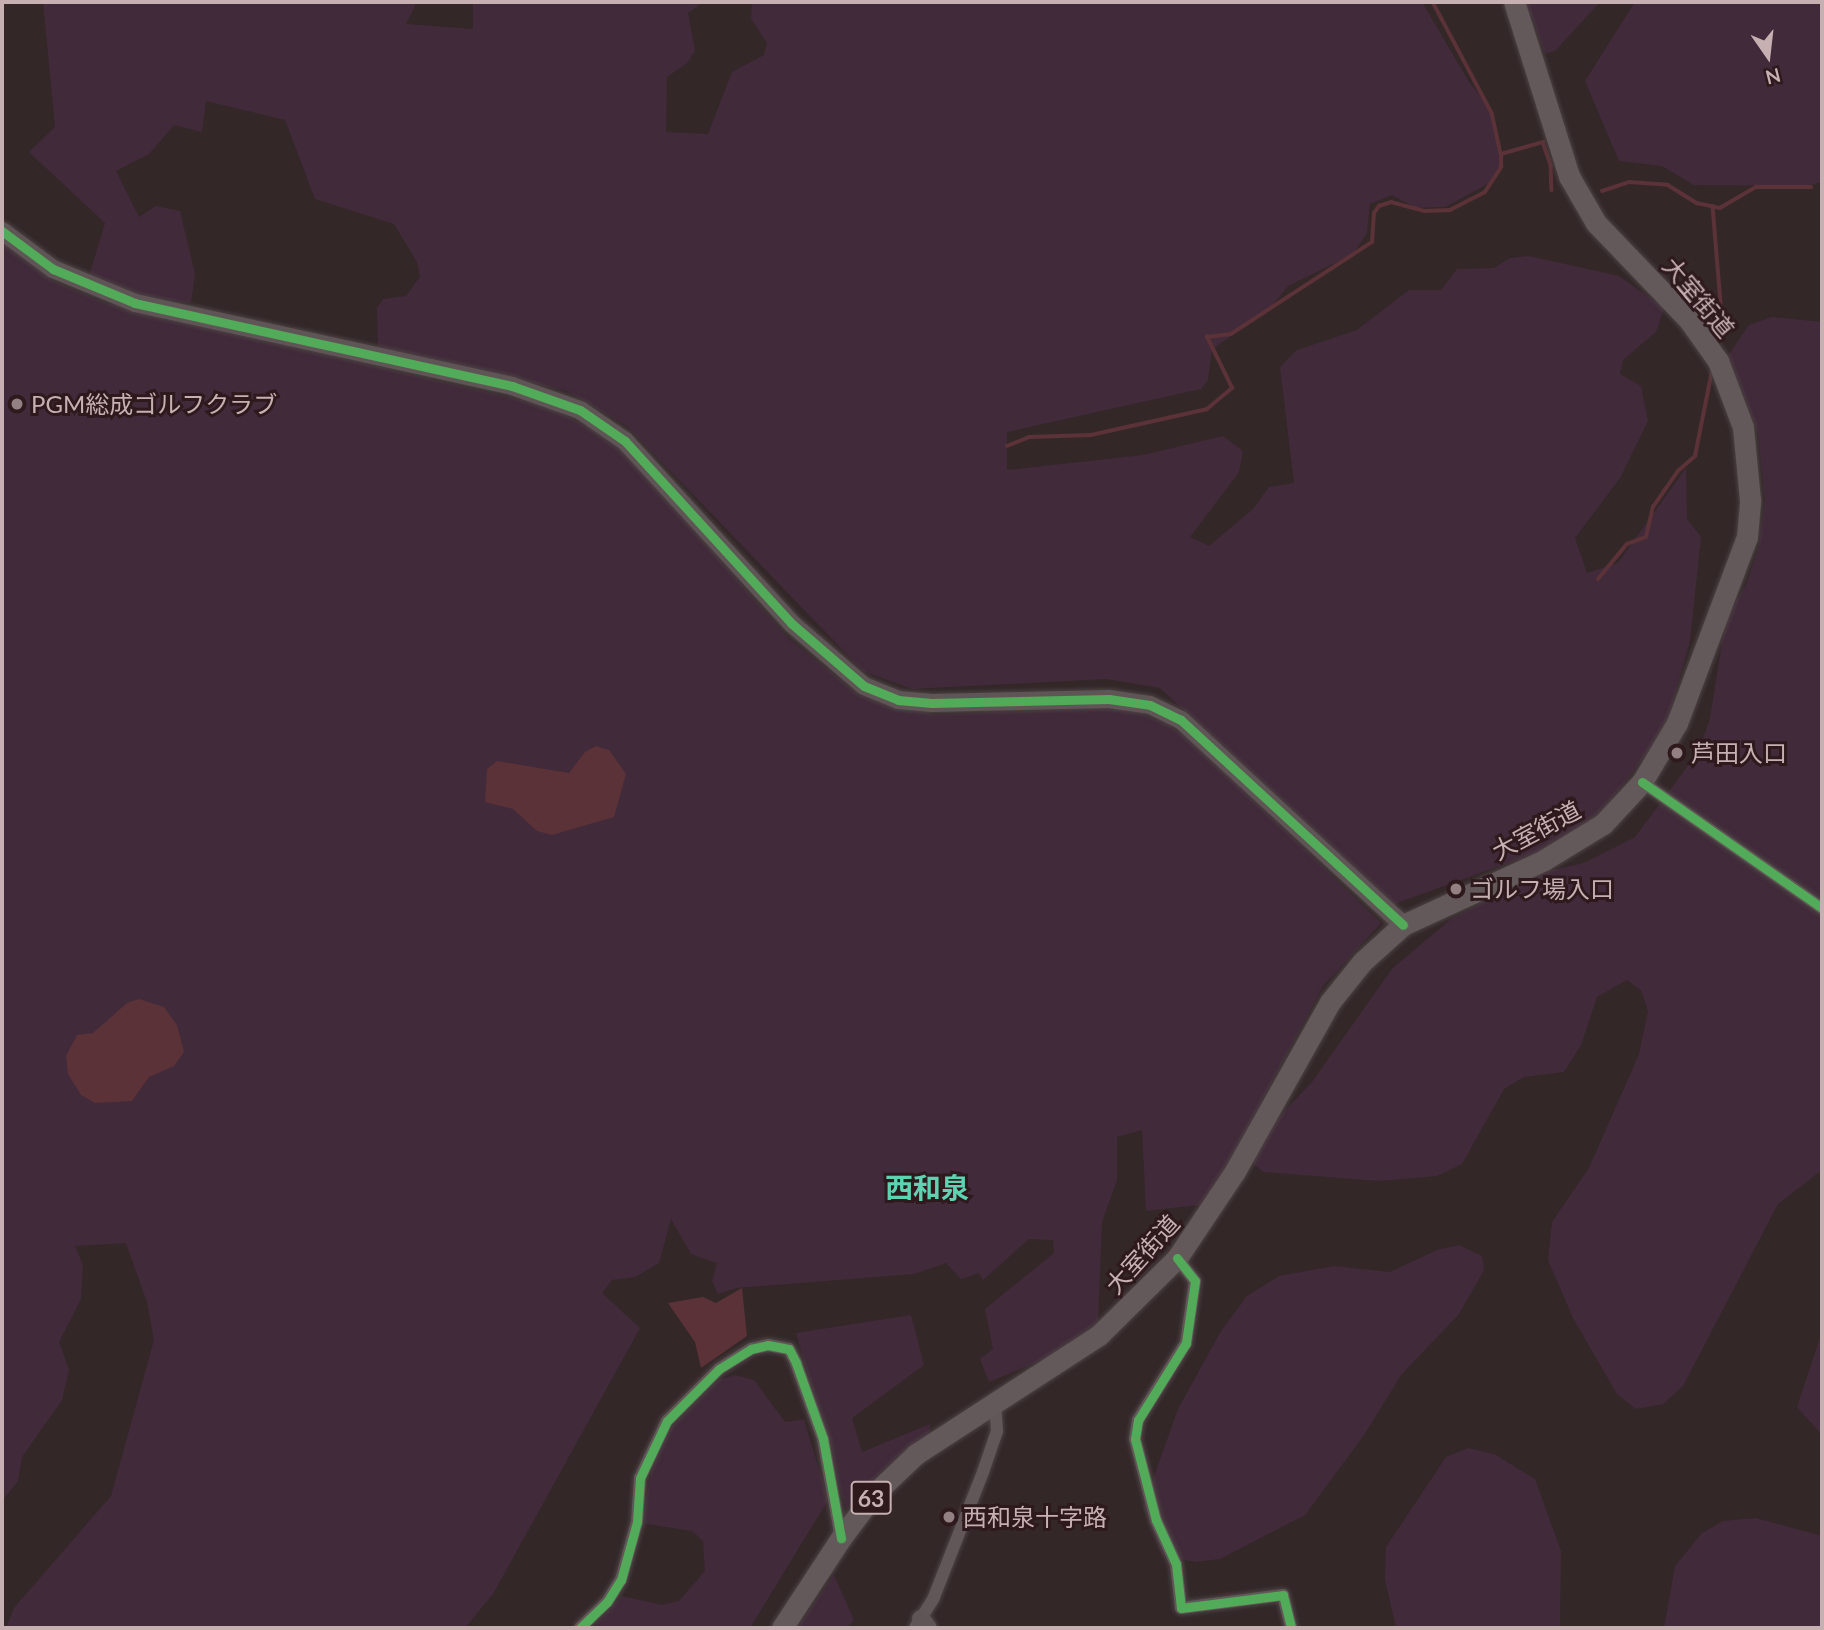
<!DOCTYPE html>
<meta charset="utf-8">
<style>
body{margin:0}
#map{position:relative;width:1824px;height:1630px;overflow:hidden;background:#332728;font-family:Lato,"Noto Sans JP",sans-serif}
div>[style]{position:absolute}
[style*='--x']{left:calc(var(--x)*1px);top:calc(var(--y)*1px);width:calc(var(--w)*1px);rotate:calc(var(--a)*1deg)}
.green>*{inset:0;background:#412a3a}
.water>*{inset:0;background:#5b3237}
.stream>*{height:3.5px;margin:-1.75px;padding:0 1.75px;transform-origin:1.75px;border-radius:1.75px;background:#5b3237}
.roads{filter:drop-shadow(0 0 2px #4c4243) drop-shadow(0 0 2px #4c4243)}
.street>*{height:12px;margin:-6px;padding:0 6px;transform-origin:6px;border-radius:6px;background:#625758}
.secondary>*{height:18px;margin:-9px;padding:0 9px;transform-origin:9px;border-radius:9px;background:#605556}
.primary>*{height:21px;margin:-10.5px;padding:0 10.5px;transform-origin:10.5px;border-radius:10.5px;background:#64595a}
.cycleway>*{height:9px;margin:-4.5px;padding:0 4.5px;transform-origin:4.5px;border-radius:4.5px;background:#51ab58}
.dots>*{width:19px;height:19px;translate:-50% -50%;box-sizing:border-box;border:4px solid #2e1a1d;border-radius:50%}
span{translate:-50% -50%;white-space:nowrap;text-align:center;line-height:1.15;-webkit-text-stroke:6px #2e1a1d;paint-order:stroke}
.shield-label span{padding:2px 5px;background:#2e1a1d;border:2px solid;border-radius:5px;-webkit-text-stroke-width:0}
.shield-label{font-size:23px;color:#c6b0b2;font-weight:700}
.street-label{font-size:24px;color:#c6b0b2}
.poi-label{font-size:24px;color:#c6b0b2}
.left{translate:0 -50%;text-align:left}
.quarter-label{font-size:28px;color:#5dd3b2;font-weight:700}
.frame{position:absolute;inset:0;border:4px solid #c6b0b2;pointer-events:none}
.north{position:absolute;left:1733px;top:21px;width:70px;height:70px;-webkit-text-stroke:5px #2e1a1d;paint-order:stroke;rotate:166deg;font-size:19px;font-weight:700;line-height:28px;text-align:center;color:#c6b0b2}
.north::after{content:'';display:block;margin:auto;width:24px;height:32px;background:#c6b0b2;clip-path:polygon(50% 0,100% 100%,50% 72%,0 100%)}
</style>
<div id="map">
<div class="green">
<i style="clip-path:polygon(43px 2px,417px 2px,406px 24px,473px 29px,473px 2px,703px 2px,688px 13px,695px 51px,687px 63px,667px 77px,666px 132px,708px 134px,732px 72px,764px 55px,767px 43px,751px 19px,752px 2px,1422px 2px,1469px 82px,1491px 109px,1501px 163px,1495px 180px,1445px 207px,1416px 208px,1392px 195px,1370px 204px,1367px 233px,1353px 254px,1288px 286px,1266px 313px,1212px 349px,1208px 380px,1201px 389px,1007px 432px,1007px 470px,1143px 455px,1223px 436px,1243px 451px,1239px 472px,1190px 537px,1209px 546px,1253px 509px,1269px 487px,1294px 483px,1280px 367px,1297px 350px,1357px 330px,1409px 290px,1441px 290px,1457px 269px,1494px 268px,1510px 258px,1529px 256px,1619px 276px,1664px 308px,1656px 332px,1623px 360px,1620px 374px,1641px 386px,1648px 421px,1620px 478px,1575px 538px,1587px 573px,1618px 563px,1686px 468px,1687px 519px,1701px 537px,1690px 641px,1665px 729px,1603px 811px,1555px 846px,1394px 904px,1160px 688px,1106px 679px,912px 689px,863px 671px,627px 426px,567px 391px,378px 348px,377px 308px,383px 299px,406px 296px,420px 277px,417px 262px,394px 224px,315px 199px,285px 120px,206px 101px,202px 132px,174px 125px,149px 154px,116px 171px,139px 217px,156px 206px,180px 211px,195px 274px,191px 303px,137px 296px,89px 276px,105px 223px,29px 152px,55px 127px)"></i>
<i style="clip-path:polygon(1526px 2px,1600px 2px,1555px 51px,1545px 54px)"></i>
<i style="clip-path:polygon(1635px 2px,1822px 2px,1822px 182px,1806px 186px,1694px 185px,1662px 166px,1619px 161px,1585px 81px)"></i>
<i style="clip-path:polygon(2px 242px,53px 281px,105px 303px,547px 406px,603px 435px,631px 458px,788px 638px,859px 695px,936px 715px,1103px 707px,1135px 711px,1169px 725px,1204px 752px,1381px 923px,1323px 986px,1207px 1204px,1146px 1211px,1142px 1130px,1117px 1137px,1117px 1180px,1102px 1222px,1098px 1323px,1049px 1357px,989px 1382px,980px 1359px,993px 1349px,985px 1309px,1054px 1253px,1053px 1240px,1029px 1239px,983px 1280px,979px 1273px,961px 1279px,946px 1263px,914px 1274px,737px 1288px,718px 1294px,712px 1281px,717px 1263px,691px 1254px,671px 1219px,659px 1263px,635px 1277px,612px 1280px,602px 1293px,640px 1328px,493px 1594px,465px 1628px,6px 1628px,14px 1608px,111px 1496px,154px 1340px,147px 1302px,126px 1243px,75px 1246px,83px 1265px,81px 1299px,59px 1342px,69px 1370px,62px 1400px,22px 1457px,18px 1481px,2px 1501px)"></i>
<i style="clip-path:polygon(1772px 317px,1822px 322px,1822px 1170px,1778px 1204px,1683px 1386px,1663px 1404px,1636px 1409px,1617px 1394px,1573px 1318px,1548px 1260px,1552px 1222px,1589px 1168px,1639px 1054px,1648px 1011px,1641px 990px,1627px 980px,1597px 997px,1581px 1045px,1564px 1072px,1524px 1077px,1504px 1089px,1462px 1164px,1437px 1176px,1379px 1181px,1264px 1172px,1242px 1156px,1312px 1082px,1392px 969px,1451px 919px,1538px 873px,1584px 863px,1635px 837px,1699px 751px,1710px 718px,1726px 618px,1746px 585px,1759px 546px,1765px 500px,1758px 433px,1728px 356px,1749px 325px)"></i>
<i style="clip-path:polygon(1459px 1245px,1482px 1256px,1484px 1270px,1459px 1314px,1401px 1375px,1364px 1435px,1305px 1515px,1220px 1559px,1195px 1562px,1162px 1555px,1143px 1507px,1178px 1409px,1221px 1331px,1247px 1296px,1279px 1276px,1334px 1266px,1390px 1272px,1437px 1250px)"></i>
<i style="clip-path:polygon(911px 1315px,924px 1365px,852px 1418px,862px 1452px,930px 1424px,929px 1435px,883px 1470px,846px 1509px,796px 1333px)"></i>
<i style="clip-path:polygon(1822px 1332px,1822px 1435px,1797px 1407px)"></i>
<i style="clip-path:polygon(735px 1375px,754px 1380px,785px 1422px,804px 1419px,828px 1500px,750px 1628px,593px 1628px,622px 1596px,662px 1605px,679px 1601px,705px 1571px,703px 1541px,692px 1531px,641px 1523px,653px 1464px,671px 1427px,718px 1380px)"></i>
<i style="clip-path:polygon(1468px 1448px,1494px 1454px,1535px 1479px,1561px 1551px,1560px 1628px,1396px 1628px,1385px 1580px,1386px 1547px,1446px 1457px)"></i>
<i style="clip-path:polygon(1756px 1518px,1822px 1536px,1822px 1628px,1664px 1628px,1675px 1566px,1702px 1533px,1723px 1521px)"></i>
<i style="clip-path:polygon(834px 1575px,854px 1620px,846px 1628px,797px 1628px)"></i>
</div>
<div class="water">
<i style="clip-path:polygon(596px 746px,609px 750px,626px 774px,614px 817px,552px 835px,537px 831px,513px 809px,485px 802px,487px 769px,497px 761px,569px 773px,585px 752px)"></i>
<i style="clip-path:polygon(139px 999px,164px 1007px,177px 1025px,184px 1052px,174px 1066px,149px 1077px,132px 1101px,95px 1103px,81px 1095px,68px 1074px,66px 1056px,77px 1035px,93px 1033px,127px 1003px)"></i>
<i style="clip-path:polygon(742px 1288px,747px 1336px,701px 1368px,695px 1342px,668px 1303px,703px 1297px,716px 1303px)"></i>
</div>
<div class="stream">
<i style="--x:1434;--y:4;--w:123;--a:62"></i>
<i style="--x:1492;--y:113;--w:42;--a:77.6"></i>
<i style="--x:1602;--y:191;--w:28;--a:-18"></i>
<i style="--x:1629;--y:182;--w:39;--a:4"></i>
<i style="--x:1668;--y:185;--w:34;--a:32"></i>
<i style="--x:1697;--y:203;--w:24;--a:12"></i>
<i style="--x:1720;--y:208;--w:42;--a:-30.3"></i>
<i style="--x:1756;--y:187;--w:55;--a:0"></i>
<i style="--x:1713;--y:206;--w:109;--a:85.3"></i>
<i style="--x:1007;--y:446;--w:24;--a:-22"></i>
<i style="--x:1029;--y:437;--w:62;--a:-1.8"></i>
<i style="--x:1091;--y:435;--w:119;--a:-12.6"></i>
<i style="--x:1207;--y:409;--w:33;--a:-40"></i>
<i style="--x:1232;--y:388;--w:57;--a:-116.1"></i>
<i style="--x:1207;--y:337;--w:24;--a:-7"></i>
<i style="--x:1231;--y:334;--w:168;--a:-33.1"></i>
<i style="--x:1372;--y:242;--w:29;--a:-86"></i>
<i style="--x:1374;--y:213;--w:9;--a:-54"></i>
<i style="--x:1379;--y:206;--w:13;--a:-18"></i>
<i style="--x:1391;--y:202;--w:34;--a:15"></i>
<i style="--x:1424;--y:211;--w:26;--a:-2"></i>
<i style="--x:1450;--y:210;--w:39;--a:-27"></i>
<i style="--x:1485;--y:192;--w:30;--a:-57"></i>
<i style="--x:1501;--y:167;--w:13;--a:-90"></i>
<i style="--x:1501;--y:154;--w:44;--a:-15.9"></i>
<i style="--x:1543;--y:142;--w:24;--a:71"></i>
<i style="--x:1551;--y:165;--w:25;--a:88"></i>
<i style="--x:1598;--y:579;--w:45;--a:-50.4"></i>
<i style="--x:1627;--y:544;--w:20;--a:-20"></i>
<i style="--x:1646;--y:537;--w:31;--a:-77"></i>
<i style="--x:1653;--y:507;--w:44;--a:-55.2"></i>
<i style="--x:1678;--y:471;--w:23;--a:-41"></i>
<i style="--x:1695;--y:456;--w:87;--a:-78.7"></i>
</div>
<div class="roads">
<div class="street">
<i style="--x:1642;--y:782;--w:220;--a:35"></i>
<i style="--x:1177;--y:1258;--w:29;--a:52"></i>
<i style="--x:1195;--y:1281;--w:63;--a:98.3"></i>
<i style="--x:1186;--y:1343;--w:91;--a:121.9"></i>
<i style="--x:1138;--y:1420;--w:19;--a:99"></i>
<i style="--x:1135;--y:1439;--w:84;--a:75.5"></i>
<i style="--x:1156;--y:1520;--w:48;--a:65.6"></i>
<i style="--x:1176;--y:1564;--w:44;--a:83.5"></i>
<i style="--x:1181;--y:1608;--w:103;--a:-7.3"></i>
<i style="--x:1283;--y:1595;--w:34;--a:76"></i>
<i style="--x:580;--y:1628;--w:37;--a:-44"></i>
<i style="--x:607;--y:1602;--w:26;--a:-58"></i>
<i style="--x:621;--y:1580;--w:60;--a:-74.6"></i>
<i style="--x:637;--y:1522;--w:44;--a:-86.1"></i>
<i style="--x:640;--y:1478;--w:63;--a:-64.7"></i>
<i style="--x:667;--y:1421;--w:74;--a:-45"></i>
<i style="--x:719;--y:1369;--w:38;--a:-32"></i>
<i style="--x:751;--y:1349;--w:17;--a:-13"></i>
<i style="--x:768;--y:1345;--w:21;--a:11"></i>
<i style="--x:789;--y:1349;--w:16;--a:63"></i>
<i style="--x:796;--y:1363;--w:81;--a:70.4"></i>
<i style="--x:823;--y:1439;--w:101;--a:79.7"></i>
<i style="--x:915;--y:1628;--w:36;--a:-58"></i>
<i style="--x:934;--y:1597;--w:134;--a:-68.6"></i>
<i style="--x:983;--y:1472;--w:43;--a:-71.1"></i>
<i style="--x:997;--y:1431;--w:29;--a:-94"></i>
</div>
<div class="secondary">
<i style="--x:2;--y:231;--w:64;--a:36.7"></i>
<i style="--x:53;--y:269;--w:89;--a:22.5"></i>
<i style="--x:135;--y:303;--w:386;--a:12.4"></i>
<i style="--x:512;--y:386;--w:72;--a:19.4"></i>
<i style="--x:580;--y:410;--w:55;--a:34.6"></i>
<i style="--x:625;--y:441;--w:246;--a:47.6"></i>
<i style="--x:791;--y:623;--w:96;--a:40.8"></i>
<i style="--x:864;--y:686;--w:37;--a:22"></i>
<i style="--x:898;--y:700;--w:34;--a:5"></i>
<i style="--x:932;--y:703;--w:177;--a:-1.3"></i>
<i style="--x:1109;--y:699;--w:41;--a:8.3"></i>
<i style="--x:1150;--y:705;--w:34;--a:26"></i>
<i style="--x:1181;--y:720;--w:302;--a:42.7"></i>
<i style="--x:921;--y:1619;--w:11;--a:52"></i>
</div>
<div class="primary">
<i style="--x:782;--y:1628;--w:108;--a:-56.8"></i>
<i style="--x:841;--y:1538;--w:55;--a:-53.1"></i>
<i style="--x:874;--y:1494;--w:58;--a:-43.6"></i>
<i style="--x:916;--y:1454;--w:218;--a:-33"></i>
<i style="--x:1099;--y:1335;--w:110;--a:-44.6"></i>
<i style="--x:1177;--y:1258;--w:102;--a:-56.2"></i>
<i style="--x:1234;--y:1173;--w:196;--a:-60.7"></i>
<i style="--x:1330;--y:1002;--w:51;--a:-51.3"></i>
<i style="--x:1362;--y:962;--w:55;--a:-42.1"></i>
<i style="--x:1403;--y:925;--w:155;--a:-24.7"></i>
<i style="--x:1544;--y:860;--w:69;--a:-31.4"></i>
<i style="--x:1603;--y:824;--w:57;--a:-47.1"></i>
<i style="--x:1642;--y:782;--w:69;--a:-59.3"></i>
<i style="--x:1677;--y:723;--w:199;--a:-69.4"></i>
<i style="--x:1747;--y:537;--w:37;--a:-85"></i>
<i style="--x:1750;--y:500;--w:73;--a:-95.5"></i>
<i style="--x:1743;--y:427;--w:71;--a:-110.7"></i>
<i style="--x:1718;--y:361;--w:50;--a:-125.3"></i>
<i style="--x:1689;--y:320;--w:134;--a:-133.8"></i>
<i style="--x:1596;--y:223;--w:54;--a:-119.9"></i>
<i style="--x:1569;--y:176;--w:182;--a:-107.5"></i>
</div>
</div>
<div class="cycleway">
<i style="--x:2;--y:231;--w:64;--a:36.7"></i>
<i style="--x:53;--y:269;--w:89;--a:22.5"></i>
<i style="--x:135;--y:303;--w:386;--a:12.4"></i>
<i style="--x:512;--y:386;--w:72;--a:19.4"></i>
<i style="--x:580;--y:410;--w:55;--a:34.6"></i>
<i style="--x:625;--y:441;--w:246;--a:47.6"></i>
<i style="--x:791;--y:623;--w:96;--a:40.8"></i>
<i style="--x:864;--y:686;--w:37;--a:22"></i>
<i style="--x:898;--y:700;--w:34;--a:5"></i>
<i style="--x:932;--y:703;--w:177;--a:-1.3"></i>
<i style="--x:1109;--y:699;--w:41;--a:8.3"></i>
<i style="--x:1150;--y:705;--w:34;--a:26"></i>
<i style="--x:1181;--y:720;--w:302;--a:42.7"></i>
<i style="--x:1642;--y:782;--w:220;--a:35"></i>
<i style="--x:1177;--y:1258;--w:29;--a:52"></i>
<i style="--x:1195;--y:1281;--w:63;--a:98.3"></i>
<i style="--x:1186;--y:1343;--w:91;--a:121.9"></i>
<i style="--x:1138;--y:1420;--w:19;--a:99"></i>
<i style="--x:1135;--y:1439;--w:84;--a:75.5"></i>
<i style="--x:1156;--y:1520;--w:48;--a:65.6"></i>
<i style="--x:1176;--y:1564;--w:44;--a:83.5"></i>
<i style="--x:1181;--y:1608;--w:103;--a:-7.3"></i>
<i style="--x:1283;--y:1595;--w:34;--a:76"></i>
<i style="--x:580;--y:1628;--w:37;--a:-44"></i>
<i style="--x:607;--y:1602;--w:26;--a:-58"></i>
<i style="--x:621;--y:1580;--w:60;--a:-74.6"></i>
<i style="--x:637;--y:1522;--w:44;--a:-86.1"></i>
<i style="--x:640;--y:1478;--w:63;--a:-64.7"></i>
<i style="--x:667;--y:1421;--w:74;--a:-45"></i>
<i style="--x:719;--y:1369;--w:38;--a:-32"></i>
<i style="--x:751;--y:1349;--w:17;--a:-13"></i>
<i style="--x:768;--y:1345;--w:21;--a:11"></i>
<i style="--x:789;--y:1349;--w:16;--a:63"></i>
<i style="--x:796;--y:1363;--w:81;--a:70.4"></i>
<i style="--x:823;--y:1439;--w:101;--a:79.7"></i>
</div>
<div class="dots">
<i style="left:17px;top:404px;background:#938082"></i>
<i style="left:1677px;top:753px;background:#938082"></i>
<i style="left:1456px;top:889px;background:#938082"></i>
<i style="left:949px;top:1517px;background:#938082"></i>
</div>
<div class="shield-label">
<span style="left:871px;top:1498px">63</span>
</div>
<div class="street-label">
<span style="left:1699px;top:297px;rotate:50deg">大室街道</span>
<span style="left:1536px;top:830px;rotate:-28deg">大室街道</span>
<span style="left:1142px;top:1254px;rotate:-48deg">大室街道</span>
</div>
<div class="poi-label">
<span class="left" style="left:31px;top:404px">PGM総成ゴルフクラブ</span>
<span class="left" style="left:1691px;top:753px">芦田入口</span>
<span class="left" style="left:1470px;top:889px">ゴルフ場入口</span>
<span class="left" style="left:963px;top:1517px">西和泉十字路</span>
</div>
<div class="quarter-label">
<span style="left:927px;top:1187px">西和泉</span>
</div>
<div class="frame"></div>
<div class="north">N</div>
</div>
